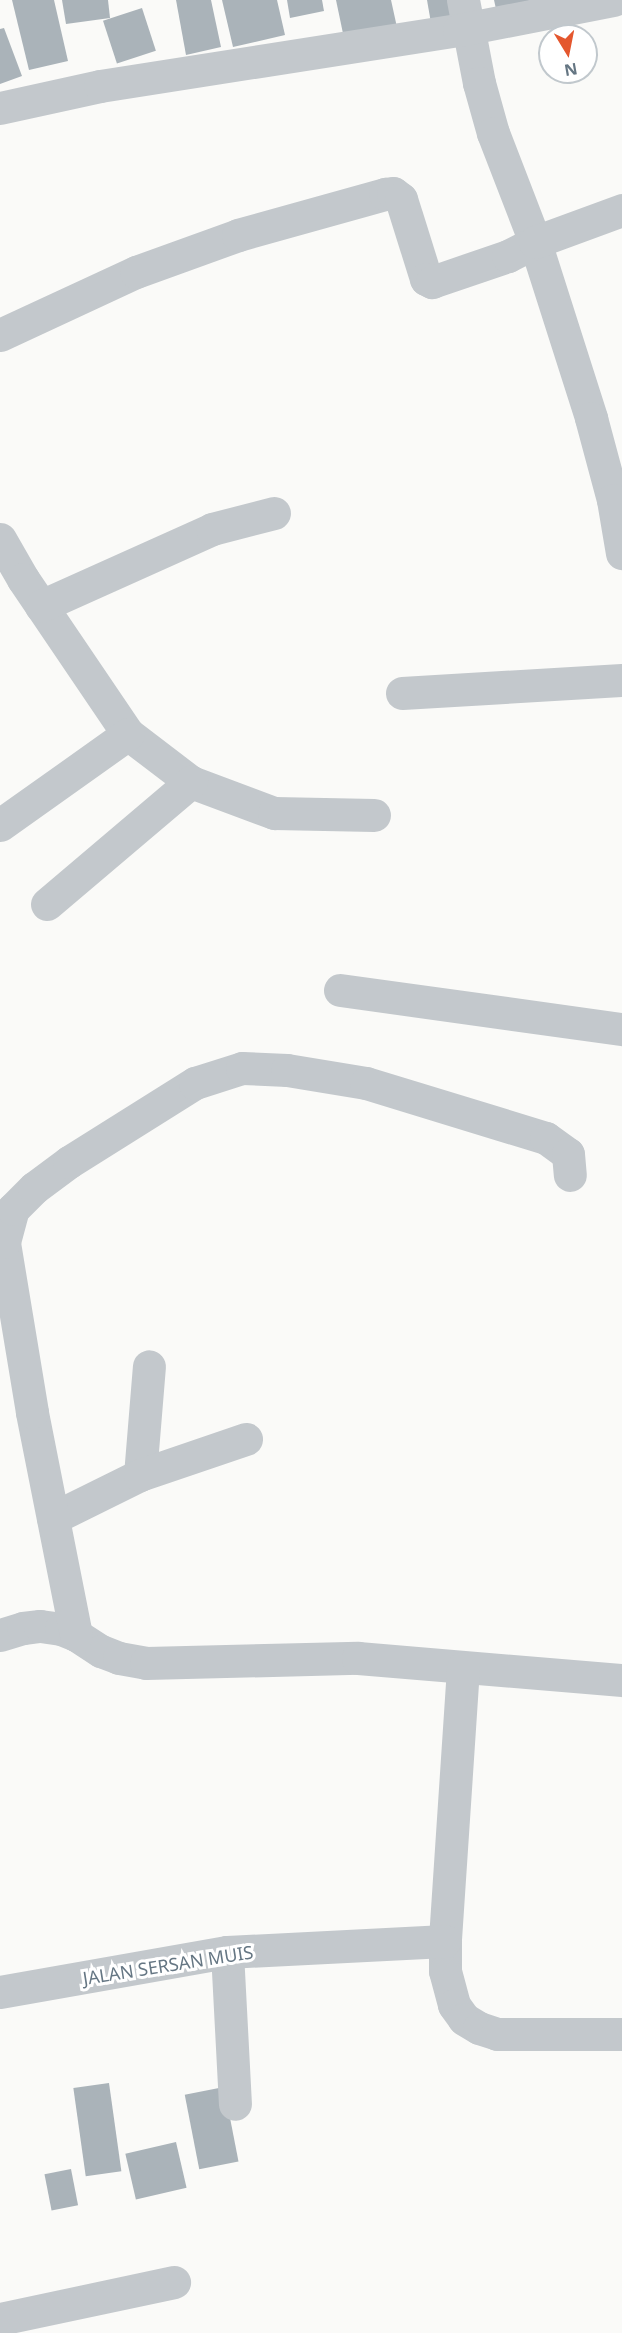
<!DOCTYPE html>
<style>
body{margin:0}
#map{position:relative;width:622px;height:2333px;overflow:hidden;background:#fafaf8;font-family:"Noto Sans",sans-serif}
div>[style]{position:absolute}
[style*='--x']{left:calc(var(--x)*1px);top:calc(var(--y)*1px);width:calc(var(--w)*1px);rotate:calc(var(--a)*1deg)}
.building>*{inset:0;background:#aab3b9;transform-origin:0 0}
.street>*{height:33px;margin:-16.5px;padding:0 16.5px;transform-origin:16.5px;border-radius:16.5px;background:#c3c8cc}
span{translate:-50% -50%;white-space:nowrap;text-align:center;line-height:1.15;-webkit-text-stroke:6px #fff;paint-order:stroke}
.street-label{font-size:18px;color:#657683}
.north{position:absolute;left:538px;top:24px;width:60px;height:60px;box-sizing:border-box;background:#fff;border:2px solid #c1c8cd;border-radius:50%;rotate:170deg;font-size:16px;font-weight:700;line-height:24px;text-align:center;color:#657683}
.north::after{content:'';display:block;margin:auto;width:21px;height:27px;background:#e4572e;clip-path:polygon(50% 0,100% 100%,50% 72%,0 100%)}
</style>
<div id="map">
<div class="building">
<i style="clip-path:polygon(12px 0,54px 0,68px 61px,29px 70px)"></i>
<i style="clip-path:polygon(62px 0,108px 0,110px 18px,66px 24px)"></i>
<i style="clip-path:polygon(176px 0,211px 0,221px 47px,186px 55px)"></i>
<i style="clip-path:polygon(222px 0,277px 0,285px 35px,233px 47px)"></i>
<i style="clip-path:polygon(287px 0,322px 0,324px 11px,290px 18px)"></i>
<i style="clip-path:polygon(336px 0,391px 0,398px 32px,345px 43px)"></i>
<i style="clip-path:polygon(427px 0,457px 0,460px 19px,431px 23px)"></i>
<i style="clip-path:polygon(494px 0,532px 0,496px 9px)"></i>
<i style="left:142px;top:8px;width:45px;height:41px;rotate:72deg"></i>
<i style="clip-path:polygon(4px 28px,22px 76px,0 84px,0 29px)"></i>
<i style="left:109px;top:2083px;width:89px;height:36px;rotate:82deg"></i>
<i style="left:224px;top:2087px;width:76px;height:40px;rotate:79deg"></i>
<i style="left:176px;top:2142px;width:47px;height:52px;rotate:77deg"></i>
<i style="left:71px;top:2169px;width:37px;height:27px;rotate:79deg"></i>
</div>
<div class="street">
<i style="--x:463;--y:0;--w:85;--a:79.1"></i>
<i style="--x:479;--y:83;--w:52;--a:74.4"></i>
<i style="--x:493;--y:133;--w:117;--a:68.9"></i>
<i style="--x:535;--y:242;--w:185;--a:72.3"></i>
<i style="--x:591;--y:418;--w:85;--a:75"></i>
<i style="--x:613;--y:500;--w:54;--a:80.4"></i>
<i style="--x:0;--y:108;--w:102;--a:-12.4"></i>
<i style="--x:100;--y:86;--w:363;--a:-8.9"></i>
<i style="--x:459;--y:30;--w:158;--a:-11"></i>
<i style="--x:0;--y:335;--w:150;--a:-24.9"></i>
<i style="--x:136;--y:272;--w:109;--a:-19.9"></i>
<i style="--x:238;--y:235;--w:153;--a:-15.6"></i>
<i style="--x:385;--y:194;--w:8;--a:-7"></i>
<i style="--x:393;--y:193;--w:10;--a:37"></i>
<i style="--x:401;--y:199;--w:84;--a:72.6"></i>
<i style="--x:426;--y:279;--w:7;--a:27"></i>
<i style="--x:432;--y:282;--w:80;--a:-18.9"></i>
<i style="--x:508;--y:256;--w:30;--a:-27"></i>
<i style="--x:535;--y:242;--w:93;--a:-20.2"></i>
<i style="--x:0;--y:539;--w:46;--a:60.1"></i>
<i style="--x:23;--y:579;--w:187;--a:55.9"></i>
<i style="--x:128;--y:734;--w:79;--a:37.3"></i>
<i style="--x:191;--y:782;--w:89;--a:20.5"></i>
<i style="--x:274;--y:813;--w:100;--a:1.1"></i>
<i style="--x:41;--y:606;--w:188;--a:-24.2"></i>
<i style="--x:212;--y:529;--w:64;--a:-14.5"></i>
<i style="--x:402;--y:693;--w:220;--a:-3.4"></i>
<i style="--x:0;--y:825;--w:157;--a:-35.4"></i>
<i style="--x:47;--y:904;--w:189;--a:-40.3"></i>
<i style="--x:340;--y:990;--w:285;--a:7.9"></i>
<i style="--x:140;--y:1475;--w:109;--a:-85.3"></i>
<i style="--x:53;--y:1518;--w:97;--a:-26.3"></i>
<i style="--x:140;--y:1475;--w:112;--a:-18.8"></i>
<i style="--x:0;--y:1635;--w:24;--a:-17"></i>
<i style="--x:23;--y:1628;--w:17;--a:-7"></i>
<i style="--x:40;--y:1626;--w:21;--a:8"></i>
<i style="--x:61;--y:1629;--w:16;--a:22"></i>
<i style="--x:76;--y:1635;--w:30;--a:33"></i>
<i style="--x:101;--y:1651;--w:19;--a:21"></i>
<i style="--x:119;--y:1658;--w:27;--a:10"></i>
<i style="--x:146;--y:1663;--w:212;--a:-1.4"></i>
<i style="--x:358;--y:1658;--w:265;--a:4.8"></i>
<i style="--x:76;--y:1635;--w:227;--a:-101.2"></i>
<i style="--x:32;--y:1412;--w:172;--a:-99.4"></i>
<i style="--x:4;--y:1242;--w:34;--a:-75"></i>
<i style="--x:13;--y:1209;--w:30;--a:-45"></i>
<i style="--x:34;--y:1188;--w:44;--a:-36.6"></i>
<i style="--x:69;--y:1162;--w:149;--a:-32.1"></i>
<i style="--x:195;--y:1083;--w:49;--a:-17.7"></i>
<i style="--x:242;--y:1068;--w:45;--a:2.5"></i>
<i style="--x:287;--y:1070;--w:80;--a:9.3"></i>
<i style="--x:366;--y:1083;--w:188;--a:17"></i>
<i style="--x:546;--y:1138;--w:27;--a:36"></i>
<i style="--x:568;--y:1154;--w:21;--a:85"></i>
<i style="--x:463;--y:1668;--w:274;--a:93.8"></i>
<i style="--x:445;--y:1941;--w:30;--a:90"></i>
<i style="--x:445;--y:1971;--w:35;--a:75"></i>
<i style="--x:454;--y:2005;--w:17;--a:54"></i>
<i style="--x:464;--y:2019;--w:17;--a:31"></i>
<i style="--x:479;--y:2028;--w:19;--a:18"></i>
<i style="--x:497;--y:2034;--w:125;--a:0"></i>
<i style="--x:227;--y:1952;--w:152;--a:87"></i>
<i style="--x:0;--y:1992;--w:230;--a:-10"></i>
<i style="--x:227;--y:1952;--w:218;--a:-2.9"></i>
<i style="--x:0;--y:2319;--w:178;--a:-12"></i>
</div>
<div class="street-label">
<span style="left:168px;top:1965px;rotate:-9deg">JALAN SERSAN MUIS</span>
</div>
<div class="north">N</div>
</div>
